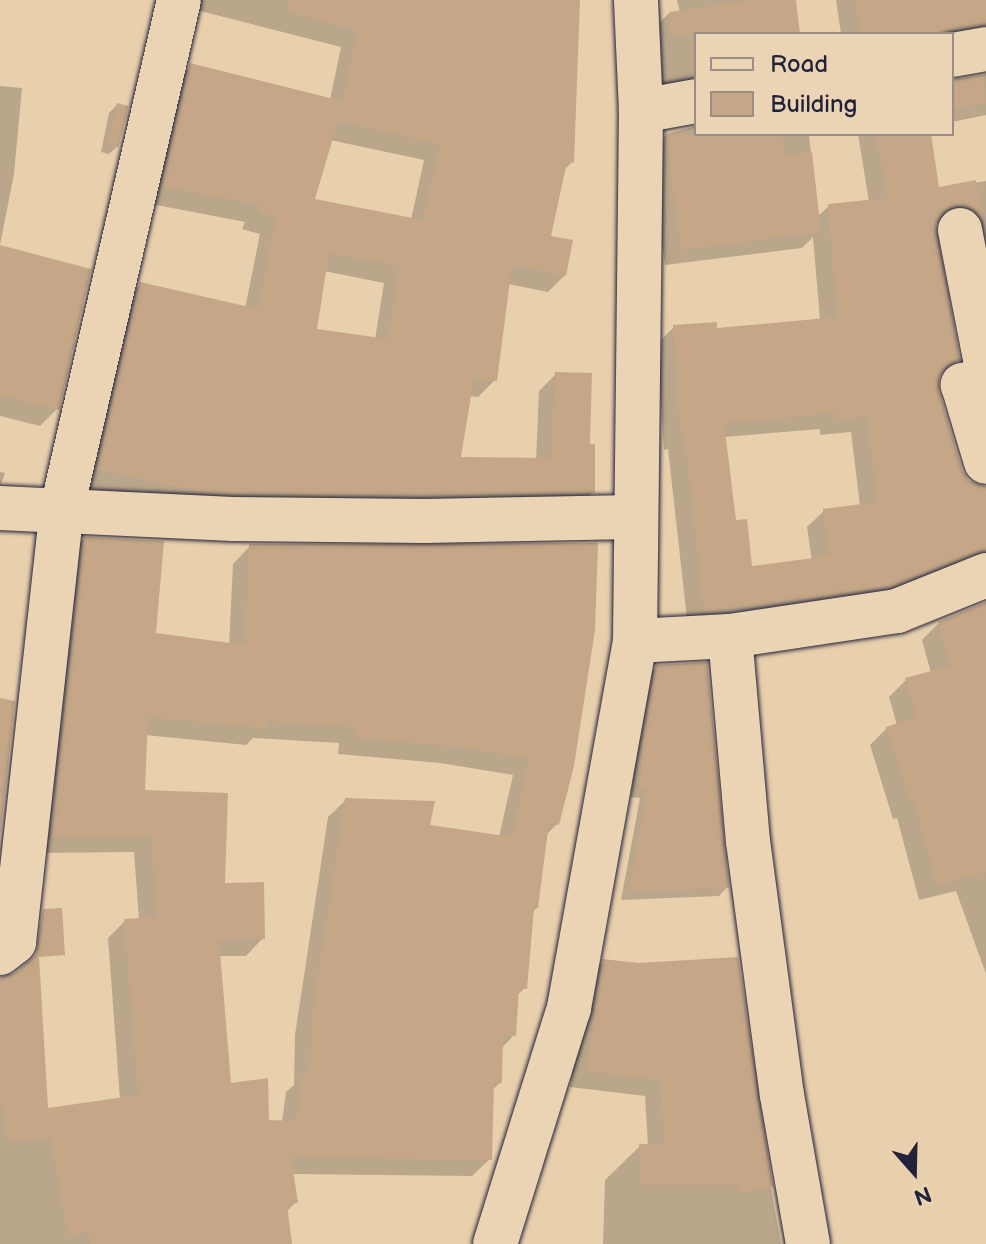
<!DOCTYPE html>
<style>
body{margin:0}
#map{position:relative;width:986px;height:1244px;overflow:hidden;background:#e9d0ad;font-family:"Balsamiq Sans",sans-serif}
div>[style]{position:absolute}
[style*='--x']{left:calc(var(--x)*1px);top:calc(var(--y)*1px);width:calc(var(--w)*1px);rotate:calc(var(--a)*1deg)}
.shadow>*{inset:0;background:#0003}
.building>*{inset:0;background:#c5a787;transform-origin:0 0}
.roads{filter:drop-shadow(0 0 2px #22223b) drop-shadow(0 0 2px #22223b)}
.minor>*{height:44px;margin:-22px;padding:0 22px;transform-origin:22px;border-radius:22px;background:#ead4b3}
span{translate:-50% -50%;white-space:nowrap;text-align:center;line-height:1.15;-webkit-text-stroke:6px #ead4b3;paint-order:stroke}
.legend{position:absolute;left:694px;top:32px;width:260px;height:104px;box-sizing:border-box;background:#ead4b3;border:2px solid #9a8d83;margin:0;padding:10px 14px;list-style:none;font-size:24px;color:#22223b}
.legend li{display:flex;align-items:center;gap:16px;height:40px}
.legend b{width:40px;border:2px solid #9a8d83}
.north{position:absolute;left:874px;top:1132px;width:80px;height:80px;-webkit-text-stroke:6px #ead4b3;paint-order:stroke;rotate:160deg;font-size:22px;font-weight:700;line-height:32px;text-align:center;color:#22223b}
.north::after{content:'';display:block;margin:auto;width:28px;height:36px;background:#22223b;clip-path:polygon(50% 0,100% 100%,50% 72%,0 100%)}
</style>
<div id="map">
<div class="shadow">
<i style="clip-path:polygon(evenodd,180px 0,578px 0,572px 162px,563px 171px,548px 238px,565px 275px,548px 292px,508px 284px,495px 380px,478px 397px,469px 396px,458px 459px,536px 460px,539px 391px,556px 374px,588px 446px,593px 492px,576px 509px,182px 509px,81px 486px,123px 302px,140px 285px,245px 309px,260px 234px,242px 229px,245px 222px,146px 203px,174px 83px,191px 66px,330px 100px,341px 47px,185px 7px,180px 0,330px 140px,424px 160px,411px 220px,313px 201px,330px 140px,180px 0,324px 271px,384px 283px,375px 339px,315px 330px,324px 271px)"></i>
<i style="clip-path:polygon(677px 0,794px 0,798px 34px,696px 34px,696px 100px,660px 95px,652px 31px,668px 14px,680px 13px)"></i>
<i style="clip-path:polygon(836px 0,986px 0,986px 47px,952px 34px,841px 34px)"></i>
<i style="clip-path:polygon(986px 74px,986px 115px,952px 122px,952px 81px)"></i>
<i style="clip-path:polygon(0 86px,22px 88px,14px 174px,0 245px)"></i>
<i style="clip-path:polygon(117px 105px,118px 146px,109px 154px,101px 152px,109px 113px)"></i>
<i style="clip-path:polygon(evenodd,696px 126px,696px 134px,809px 134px,817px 217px,829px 206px,869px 202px,858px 134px,929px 134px,938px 189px,986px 181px,986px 333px,950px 222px,934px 223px,958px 359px,937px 378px,937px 392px,960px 470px,968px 482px,986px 488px,986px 573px,872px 603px,688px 628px,668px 449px,664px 450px,657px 344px,674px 327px,716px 330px,820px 320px,813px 237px,802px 248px,665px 265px,650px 150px,667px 134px,696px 126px,820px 429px,820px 435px,851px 432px,860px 506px,824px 511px,807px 527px,812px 561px,751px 568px,735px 522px,724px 437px,820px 429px)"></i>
<i style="clip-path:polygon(0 247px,57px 409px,40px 426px,0 416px)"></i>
<i style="clip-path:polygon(0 472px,5px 473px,0 487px)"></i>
<i style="clip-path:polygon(evenodd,84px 539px,154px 635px,229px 645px,233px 564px,250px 546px,596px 545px,557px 824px,545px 836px,537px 908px,531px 913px,525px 988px,516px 996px,514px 1035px,501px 1049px,500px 1083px,491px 1091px,490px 1159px,472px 1176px,292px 1174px,296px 1202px,286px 1212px,290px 1244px,0 1244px,0 1011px,46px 1110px,120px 1099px,108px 938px,125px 921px,139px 920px,134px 852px,34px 853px,67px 556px,84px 539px,145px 735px,246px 745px,253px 738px,339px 743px,338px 754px,440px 763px,513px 775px,499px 837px,428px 827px,346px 800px,328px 817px,295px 1035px,294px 1085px,286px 1092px,282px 1122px,267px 1122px,229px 1085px,218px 956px,246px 956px,263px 938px,143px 792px,145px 735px)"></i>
<i style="clip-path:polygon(986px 604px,986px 974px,956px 891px,919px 900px,897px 818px,893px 819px,870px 745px,887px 728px,897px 725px,889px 697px,906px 680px,931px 673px,922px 640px,939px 623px)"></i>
<i style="clip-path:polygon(657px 667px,727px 887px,719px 896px,621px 900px,640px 798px,631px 797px,635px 748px,648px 675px)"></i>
<i style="clip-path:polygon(604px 961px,755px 1099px,781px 1244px,603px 1244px,605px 1180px,640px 1146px,648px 1146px,645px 1096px,570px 1087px,587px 978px)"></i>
</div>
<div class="building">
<i style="clip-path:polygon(evenodd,288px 0,580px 0,574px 163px,567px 162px,551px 236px,573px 240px,566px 276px,512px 265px,497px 381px,474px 378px,461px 457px,551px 458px,555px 372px,592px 373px,590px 444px,595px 444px,595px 493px,234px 494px,200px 492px,97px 469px,140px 282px,258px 309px,276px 217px,258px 212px,260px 205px,162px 186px,190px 63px,342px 101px,357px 31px,286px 11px,288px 0,338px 121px,440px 144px,423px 220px,315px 199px,338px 121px,288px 0,329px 253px,400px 266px,388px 339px,317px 329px,329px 253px)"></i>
<i style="clip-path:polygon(755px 0,796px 0,800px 34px,670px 34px,669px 12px)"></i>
<i style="clip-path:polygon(854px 0,986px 0,986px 25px,940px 34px,860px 34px)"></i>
<i style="clip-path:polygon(984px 75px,986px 103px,952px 109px,952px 79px)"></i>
<i style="left:117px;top:103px;width:12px;height:42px;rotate:14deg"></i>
<i style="clip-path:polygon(666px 134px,782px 134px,785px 155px,812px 152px,821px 232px,681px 250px)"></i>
<i style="clip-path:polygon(evenodd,876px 134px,931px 134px,939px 187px,976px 180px,983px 221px,969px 207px,956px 205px,943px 212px,936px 223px,960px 360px,945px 368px,939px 378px,939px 391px,962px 470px,969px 481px,986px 486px,986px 551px,890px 587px,704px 612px,684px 434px,680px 434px,673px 325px,717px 322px,717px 328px,837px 317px,828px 204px,887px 198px,876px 134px,836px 413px,836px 420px,867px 416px,877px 502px,823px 509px,829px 556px,752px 566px,747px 519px,736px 520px,724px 423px,836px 413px)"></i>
<i style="clip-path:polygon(0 245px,91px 269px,59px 410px,0 395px)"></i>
<i style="clip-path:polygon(evenodd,84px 537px,164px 541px,156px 633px,245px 645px,249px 544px,598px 543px,595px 630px,574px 766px,559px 825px,549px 823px,538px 908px,534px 908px,527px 989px,519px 988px,516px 1036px,503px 1035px,502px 1083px,494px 1083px,492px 1160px,291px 1157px,298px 1203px,287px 1204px,292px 1244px,90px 1244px,89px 1232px,68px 1236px,49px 1131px,50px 1137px,7px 1142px,0 1092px,0 977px,15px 973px,36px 955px,43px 909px,62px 908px,65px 955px,39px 957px,48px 1108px,138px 1095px,124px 919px,157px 917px,151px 836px,51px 837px,84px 537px,148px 717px,266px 728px,266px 721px,355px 727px,354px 737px,458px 747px,529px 758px,512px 837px,430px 825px,435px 801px,345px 798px,312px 1016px,310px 1072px,303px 1073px,296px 1121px,269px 1120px,268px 1078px,231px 1083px,219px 940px,265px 939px,264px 882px,225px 883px,228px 793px,145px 790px,148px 717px)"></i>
<i style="clip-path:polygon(986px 602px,986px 872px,936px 885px,914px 802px,910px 803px,886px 727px,916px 717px,905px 678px,950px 666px,938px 622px)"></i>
<i style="clip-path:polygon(707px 662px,729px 888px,629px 892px,647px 790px,639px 790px,643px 739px,656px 665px)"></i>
<i style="clip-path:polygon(0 698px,15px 701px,0 837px)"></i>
<i style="clip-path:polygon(738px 957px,773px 1187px,740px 1193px,738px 1185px,640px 1185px,639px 1144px,664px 1144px,661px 1080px,586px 1071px,603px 959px,639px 963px)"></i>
</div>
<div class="roads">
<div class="minor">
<i style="--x:952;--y:55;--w:35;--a:-10"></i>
<i style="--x:641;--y:111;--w:56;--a:-10.3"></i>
<i style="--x:960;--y:230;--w:136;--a:79"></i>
<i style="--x:986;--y:380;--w:24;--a:168"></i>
<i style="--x:963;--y:385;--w:80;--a:73.4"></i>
<i style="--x:0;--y:508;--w:233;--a:2.7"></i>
<i style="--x:233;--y:519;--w:192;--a:0.6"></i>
<i style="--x:425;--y:521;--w:210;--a:-1.1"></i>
<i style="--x:730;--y:636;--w:206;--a:85"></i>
<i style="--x:748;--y:841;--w:256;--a:82.4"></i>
<i style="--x:782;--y:1095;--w:151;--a:80.1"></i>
<i style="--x:635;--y:641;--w:95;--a:-3"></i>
<i style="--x:730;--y:636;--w:169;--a:-8.5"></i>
<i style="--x:897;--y:611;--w:96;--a:-22"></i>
<i style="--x:0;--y:953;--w:18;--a:-38"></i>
<i style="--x:14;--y:942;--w:432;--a:-83.7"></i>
<i style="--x:61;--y:513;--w:526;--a:-77.05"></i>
<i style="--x:495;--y:1244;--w:247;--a:-72.6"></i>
<i style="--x:569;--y:1008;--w:373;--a:-79.8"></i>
<i style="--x:635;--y:641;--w:530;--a:-89.35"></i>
<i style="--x:641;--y:111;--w:111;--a:-92.6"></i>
</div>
</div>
<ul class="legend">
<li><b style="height:10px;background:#ead4b3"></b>Road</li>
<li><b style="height:22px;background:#c5a787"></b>Building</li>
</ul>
<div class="north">N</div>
</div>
